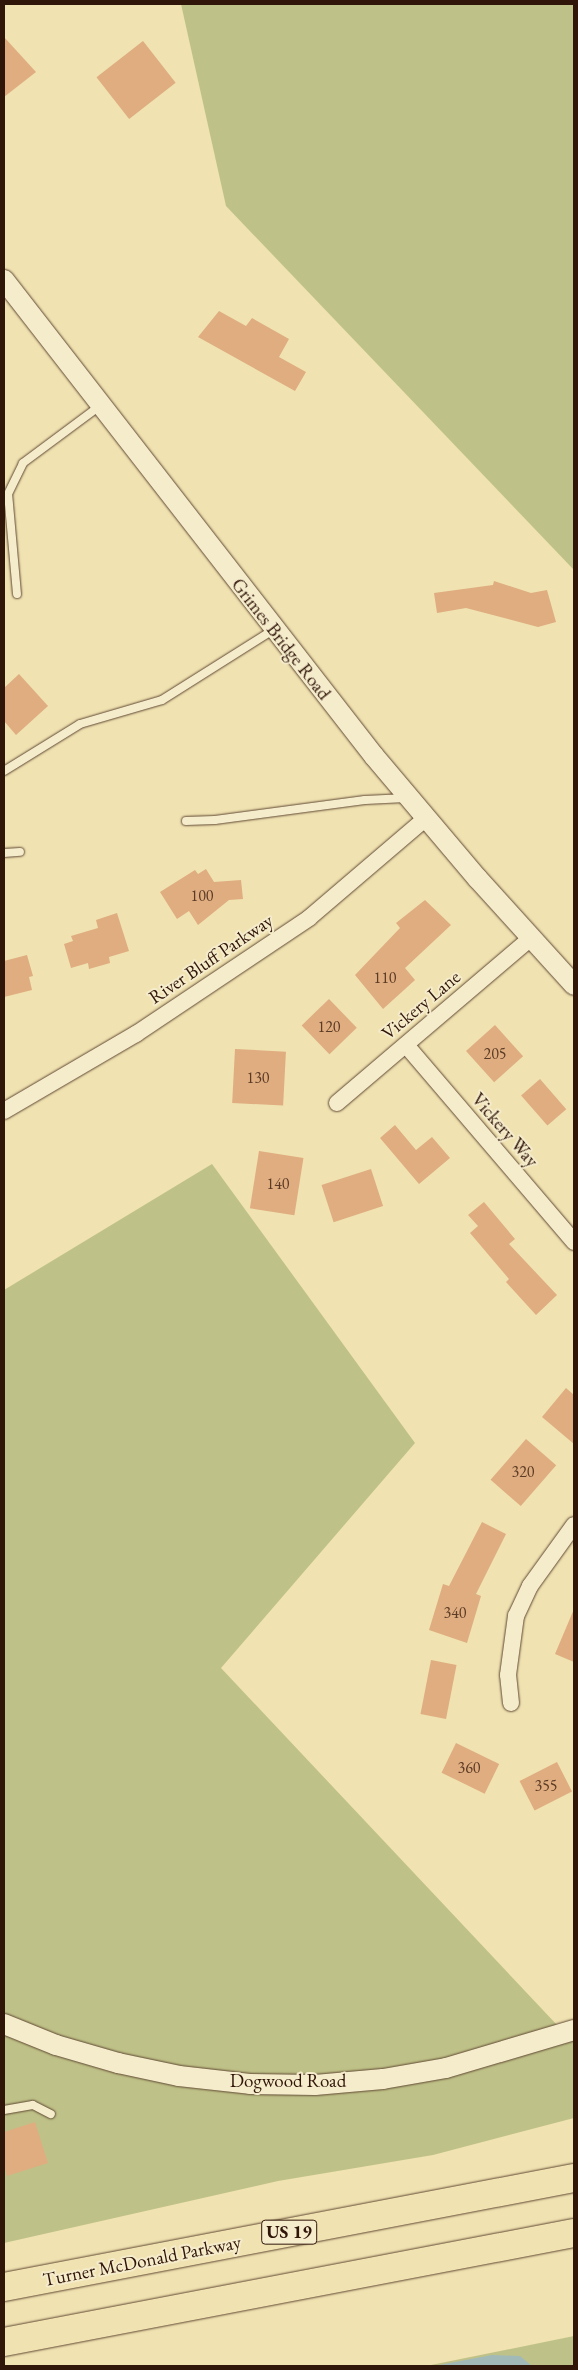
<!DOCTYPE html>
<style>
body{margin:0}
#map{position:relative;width:578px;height:2370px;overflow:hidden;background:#f0e2b1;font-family:"EB Garamond",serif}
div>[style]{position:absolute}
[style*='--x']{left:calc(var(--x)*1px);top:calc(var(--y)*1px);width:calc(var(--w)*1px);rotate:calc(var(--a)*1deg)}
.green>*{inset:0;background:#bfc288}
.water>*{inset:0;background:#a1bab8}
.building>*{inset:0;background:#dfad7f;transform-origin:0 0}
.roads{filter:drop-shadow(0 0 1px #604833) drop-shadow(0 0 1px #604833)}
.service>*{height:8px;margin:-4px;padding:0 4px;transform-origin:4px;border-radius:4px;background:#f5eccc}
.minor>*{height:16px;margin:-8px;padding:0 8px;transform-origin:8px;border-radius:8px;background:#f5eccc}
.tertiary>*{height:20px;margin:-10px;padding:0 10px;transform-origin:10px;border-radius:10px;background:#f5eccc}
.motorway>*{height:28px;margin:-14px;padding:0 14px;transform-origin:14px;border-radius:14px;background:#f0e2b1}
span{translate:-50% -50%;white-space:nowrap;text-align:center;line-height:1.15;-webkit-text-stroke:4px #f5eccc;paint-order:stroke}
.number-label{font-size:16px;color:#5c3b26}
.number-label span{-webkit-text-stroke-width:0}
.shield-label span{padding:1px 4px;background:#f5eccc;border:1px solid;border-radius:4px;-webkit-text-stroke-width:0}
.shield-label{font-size:18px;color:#301509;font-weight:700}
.street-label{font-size:19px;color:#301509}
.frame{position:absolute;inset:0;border:5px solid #301509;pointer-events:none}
</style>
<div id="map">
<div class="green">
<i style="clip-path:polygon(181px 4px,574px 4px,574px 570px,226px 206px)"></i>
<i style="clip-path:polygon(212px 1164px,415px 1443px,221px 1668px,574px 2043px,574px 2118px,433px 2155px,278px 2181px,4px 2243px,4px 1290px)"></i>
<i style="clip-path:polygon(574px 2336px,574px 2366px,426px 2366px)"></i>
</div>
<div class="water">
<i style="clip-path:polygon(492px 2355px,520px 2356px,532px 2366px,434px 2366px)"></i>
</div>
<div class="building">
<i style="clip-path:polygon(4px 37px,36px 72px,4px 97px)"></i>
<i style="left:143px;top:41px;width:53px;height:59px;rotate:52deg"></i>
<i style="clip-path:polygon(219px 311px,246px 326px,252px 318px,289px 339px,279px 357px,306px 372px,295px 391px,198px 337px)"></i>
<i style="clip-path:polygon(494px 581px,531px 593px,547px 590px,556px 622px,538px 627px,466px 608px,437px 613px,434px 593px,493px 585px)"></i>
<i style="clip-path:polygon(19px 674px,48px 706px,16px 735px,4px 721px,4px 688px)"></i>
<i style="clip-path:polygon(206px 869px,214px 882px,241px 880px,243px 899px,229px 900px,198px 925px,189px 911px,177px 919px,160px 892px,195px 870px,198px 874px)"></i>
<i style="clip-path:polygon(425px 900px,451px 925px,405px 968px,415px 980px,383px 1009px,355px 975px,400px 928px,396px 923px)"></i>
<i style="clip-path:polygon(117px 913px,129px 951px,109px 957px,110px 963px,89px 969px,88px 963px,71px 968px,64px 944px,73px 941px,71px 936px,98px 928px,96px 920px)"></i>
<i style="clip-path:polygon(27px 955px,33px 976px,29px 977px,32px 990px,4px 997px,4px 961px)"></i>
<i style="left:329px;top:999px;width:40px;height:38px;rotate:46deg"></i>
<i style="left:495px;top:1025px;width:42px;height:39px;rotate:48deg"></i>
<i style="left:235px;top:1049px;width:51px;height:54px;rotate:3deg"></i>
<i style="left:540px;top:1079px;width:40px;height:25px;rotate:49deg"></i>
<i style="clip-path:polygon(395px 1125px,416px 1150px,432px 1137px,450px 1158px,419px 1184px,380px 1138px)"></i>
<i style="left:259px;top:1151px;width:45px;height:58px;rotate:9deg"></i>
<i style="left:371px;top:1169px;width:39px;height:52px;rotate:72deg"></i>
<i style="clip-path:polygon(484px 1202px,515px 1239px,509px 1244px,557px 1295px,536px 1315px,506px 1282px,509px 1279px,470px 1233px,478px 1226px,468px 1215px)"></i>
<i style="clip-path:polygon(566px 1388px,574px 1395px,574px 1444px,542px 1417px)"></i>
<i style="left:526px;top:1439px;width:40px;height:54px;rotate:41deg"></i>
<i style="clip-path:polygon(482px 1522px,506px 1534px,476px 1594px,481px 1596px,467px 1643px,429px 1630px,443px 1584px,449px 1586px)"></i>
<i style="clip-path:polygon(574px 1609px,574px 1662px,555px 1654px)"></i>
<i style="left:431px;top:1660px;width:26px;height:55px;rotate:11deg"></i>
<i style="left:456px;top:1743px;width:48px;height:33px;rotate:26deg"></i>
<i style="left:557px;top:1762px;width:33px;height:42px;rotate:63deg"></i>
<i style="clip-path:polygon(35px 2122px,48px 2163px,7px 2176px,4px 2164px,4px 2132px)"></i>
</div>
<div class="roads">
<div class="service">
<i style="--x:17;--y:594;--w:100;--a:-95.1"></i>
<i style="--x:8;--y:494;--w:34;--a:-64"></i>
<i style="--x:23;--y:463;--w:97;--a:-36.6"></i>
<i style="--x:4;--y:771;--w:89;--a:-31.7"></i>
<i style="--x:80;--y:724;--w:85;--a:-16.3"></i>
<i style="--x:162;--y:700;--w:131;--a:-32.2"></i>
<i style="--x:186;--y:821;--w:29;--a:-2"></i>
<i style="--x:215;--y:820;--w:151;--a:-7.6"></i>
<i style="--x:365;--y:800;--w:41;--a:-2.8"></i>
<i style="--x:4;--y:853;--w:16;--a:-4"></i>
<i style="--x:4;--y:2110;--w:29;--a:-10"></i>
<i style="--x:33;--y:2105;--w:20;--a:27"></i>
</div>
<div class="minor">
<i style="--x:406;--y:1045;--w:259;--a:49.5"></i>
<i style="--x:337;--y:1103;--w:255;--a:-40.4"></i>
<i style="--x:4;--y:1111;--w:153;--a:-30.3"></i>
<i style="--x:136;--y:1034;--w:208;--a:-33.8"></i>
<i style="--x:309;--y:918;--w:154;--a:-40.5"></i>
<i style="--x:511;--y:1703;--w:28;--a:-96"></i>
<i style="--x:508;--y:1675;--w:60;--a:-82.3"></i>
<i style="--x:516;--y:1616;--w:33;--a:-65"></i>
<i style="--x:530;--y:1586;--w:75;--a:-54.2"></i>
</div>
<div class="tertiary">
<i style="--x:4;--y:280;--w:603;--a:52.14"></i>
<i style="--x:374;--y:756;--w:161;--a:49.8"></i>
<i style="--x:478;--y:879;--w:143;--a:47.8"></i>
<i style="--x:4;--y:2024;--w:56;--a:22"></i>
<i style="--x:56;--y:2045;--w:65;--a:16.2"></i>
<i style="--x:118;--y:2063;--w:62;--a:12"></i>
<i style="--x:179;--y:2076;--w:71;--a:6.4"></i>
<i style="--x:250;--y:2084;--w:65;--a:0.9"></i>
<i style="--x:315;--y:2085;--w:68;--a:-5"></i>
<i style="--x:383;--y:2079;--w:64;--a:-9.9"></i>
<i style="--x:446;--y:2068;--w:134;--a:-16.5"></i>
</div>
<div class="motorway">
<i style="--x:4;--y:2287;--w:580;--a:-10.83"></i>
<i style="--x:4;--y:2342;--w:580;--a:-10.83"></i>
</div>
</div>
<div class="number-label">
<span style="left:202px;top:896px">100</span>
<span style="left:385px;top:978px">110</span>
<span style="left:329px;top:1027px">120</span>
<span style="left:495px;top:1054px">205</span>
<span style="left:258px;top:1078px">130</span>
<span style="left:278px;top:1184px">140</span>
<span style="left:523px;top:1472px">320</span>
<span style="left:455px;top:1613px">340</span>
<span style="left:469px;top:1768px">360</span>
<span style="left:546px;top:1786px">355</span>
</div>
<div class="shield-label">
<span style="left:289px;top:2232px">US 19</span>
</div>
<div class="street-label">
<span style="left:281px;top:639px;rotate:52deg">Grimes Bridge Road</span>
<span style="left:211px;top:959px;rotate:-34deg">River Bluff Parkway</span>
<span style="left:421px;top:1005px;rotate:-40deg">Vickery Lane</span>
<span style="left:505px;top:1130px;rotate:49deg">Vickery Way</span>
<span style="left:288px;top:2081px">Dogwood Road</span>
<span style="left:142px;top:2261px;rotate:-11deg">Turner McDonald Parkway</span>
</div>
<div class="frame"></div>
</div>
